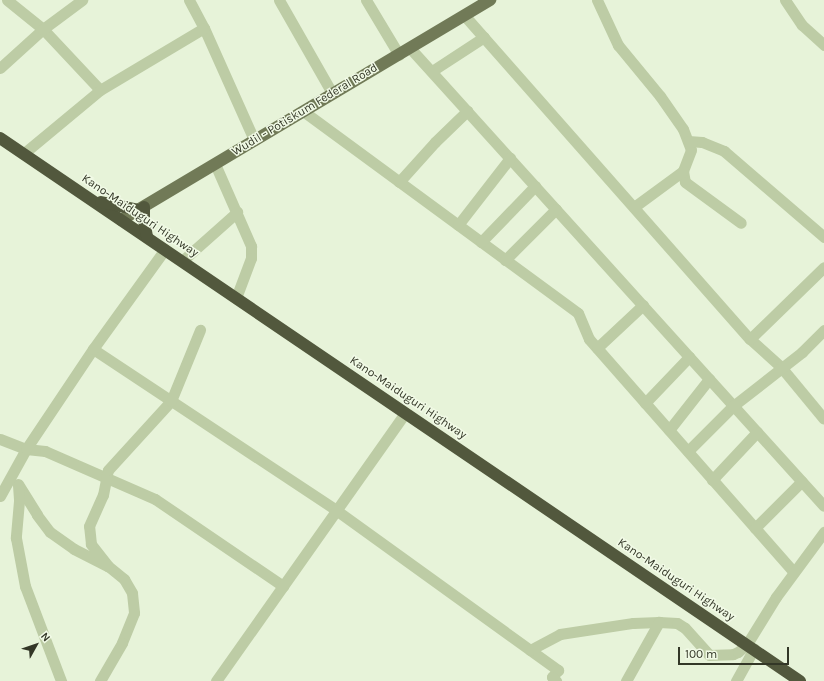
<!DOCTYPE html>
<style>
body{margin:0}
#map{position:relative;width:824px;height:681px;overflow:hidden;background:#e7f3d9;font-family:Karla,sans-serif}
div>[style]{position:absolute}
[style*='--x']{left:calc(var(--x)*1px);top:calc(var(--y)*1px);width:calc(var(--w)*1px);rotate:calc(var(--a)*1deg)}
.minor>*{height:11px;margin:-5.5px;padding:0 5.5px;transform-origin:5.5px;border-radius:5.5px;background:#bdcca5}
.major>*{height:12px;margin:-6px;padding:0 6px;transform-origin:6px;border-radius:6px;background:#717a57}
.highway>*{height:12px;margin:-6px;padding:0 6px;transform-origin:6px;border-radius:6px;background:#52583d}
span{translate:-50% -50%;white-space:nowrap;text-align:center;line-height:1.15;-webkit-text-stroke:3px #f1fae6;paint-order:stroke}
.street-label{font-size:12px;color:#333727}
.north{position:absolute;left:16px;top:625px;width:40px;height:40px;-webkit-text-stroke:3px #f1fae6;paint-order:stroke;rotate:50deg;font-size:11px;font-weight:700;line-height:16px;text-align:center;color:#333727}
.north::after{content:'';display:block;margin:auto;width:14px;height:18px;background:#333727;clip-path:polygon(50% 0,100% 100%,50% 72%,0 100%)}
.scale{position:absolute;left:678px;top:647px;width:111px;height:18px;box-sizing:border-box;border:2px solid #333727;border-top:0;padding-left:5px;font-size:12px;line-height:14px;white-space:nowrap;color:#333727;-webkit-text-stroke:3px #f1fae6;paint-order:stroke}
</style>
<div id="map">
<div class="minor">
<i style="--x:7;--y:0;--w:46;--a:38.9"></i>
<i style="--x:43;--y:29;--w:83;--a:46.9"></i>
<i style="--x:189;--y:0;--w:32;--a:62"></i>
<i style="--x:204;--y:28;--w:123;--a:65.9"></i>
<i style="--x:279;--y:0;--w:107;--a:60.3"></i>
<i style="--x:366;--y:0;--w:64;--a:59"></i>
<i style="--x:597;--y:0;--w:50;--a:65"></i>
<i style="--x:618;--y:45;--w:66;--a:50.5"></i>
<i style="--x:660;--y:96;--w:40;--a:55.1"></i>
<i style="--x:683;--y:129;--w:22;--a:69"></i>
<i style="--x:691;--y:150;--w:22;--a:111"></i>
<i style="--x:683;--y:171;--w:11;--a:80"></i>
<i style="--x:685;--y:182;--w:69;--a:36.2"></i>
<i style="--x:785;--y:0;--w:30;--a:56"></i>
<i style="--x:802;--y:25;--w:30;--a:42"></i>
<i style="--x:464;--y:15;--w:432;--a:48.6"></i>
<i style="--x:750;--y:339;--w:42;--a:42.1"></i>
<i style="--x:781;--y:367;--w:67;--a:50.4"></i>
<i style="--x:410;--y:48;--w:617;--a:47.89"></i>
<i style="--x:0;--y:68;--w:58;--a:-42.2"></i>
<i style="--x:43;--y:29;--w:49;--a:-36.6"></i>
<i style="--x:432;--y:71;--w:62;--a:-33.2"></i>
<i style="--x:303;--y:111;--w:341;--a:36.3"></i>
<i style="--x:578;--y:313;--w:28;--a:67"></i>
<i style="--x:589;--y:339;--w:310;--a:48.7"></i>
<i style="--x:688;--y:141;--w:14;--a:4"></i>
<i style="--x:702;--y:142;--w:24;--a:22"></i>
<i style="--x:724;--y:151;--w:132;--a:40.7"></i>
<i style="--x:23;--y:154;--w:100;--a:-39.7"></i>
<i style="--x:100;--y:90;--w:121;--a:-30.8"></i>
<i style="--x:215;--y:164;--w:90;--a:66.3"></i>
<i style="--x:251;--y:246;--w:12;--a:90"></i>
<i style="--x:251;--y:258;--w:43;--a:110.6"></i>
<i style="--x:399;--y:182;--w:54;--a:-48"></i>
<i style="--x:435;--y:142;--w:45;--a:-44.1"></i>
<i style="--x:634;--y:207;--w:61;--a:-36.3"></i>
<i style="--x:458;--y:225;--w:85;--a:-52.2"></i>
<i style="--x:481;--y:242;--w:78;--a:-46"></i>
<i style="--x:505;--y:260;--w:72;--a:-45"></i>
<i style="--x:182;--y:261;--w:74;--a:-41.7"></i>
<i style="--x:750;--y:339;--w:103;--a:-44.2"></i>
<i style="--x:597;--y:348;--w:63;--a:-43.1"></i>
<i style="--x:93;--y:349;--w:291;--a:33.5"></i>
<i style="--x:336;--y:510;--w:274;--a:35.8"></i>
<i style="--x:558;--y:670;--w:9;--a:131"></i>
<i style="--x:552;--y:677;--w:6;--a:45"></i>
<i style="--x:645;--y:403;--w:64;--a:-46.3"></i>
<i style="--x:669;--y:430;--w:65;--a:-51.9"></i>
<i style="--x:0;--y:439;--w:28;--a:21"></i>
<i style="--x:26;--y:449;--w:19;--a:6"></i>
<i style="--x:45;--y:451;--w:120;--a:23.6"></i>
<i style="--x:155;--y:499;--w:155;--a:34.2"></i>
<i style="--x:688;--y:451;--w:64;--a:-45"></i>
<i style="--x:733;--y:406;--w:88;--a:-38"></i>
<i style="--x:802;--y:352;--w:31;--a:-45"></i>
<i style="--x:712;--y:480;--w:66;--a:-46.8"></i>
<i style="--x:18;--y:484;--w:36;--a:58"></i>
<i style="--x:37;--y:515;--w:21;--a:53"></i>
<i style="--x:50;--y:532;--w:29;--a:35"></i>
<i style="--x:74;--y:549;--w:38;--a:27"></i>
<i style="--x:108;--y:566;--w:21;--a:39"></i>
<i style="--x:124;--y:579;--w:16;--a:60"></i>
<i style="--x:132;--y:593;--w:20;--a:84"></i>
<i style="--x:134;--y:613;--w:32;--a:112"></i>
<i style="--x:122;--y:643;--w:44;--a:120.1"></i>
<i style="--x:18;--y:485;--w:16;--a:86"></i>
<i style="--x:19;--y:501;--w:37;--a:95"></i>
<i style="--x:16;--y:538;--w:49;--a:79.4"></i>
<i style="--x:25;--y:586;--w:102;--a:69.2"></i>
<i style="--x:0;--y:496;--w:54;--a:-61"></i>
<i style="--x:26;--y:449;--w:120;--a:-56.2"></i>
<i style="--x:93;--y:349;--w:123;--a:-54.2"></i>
<i style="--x:755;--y:528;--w:66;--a:-45"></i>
<i style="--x:108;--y:566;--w:28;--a:-128"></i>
<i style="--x:91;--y:544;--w:18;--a:-96"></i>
<i style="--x:89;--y:526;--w:34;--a:-66"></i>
<i style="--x:103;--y:495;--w:25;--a:-79"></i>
<i style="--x:108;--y:470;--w:93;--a:-47.6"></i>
<i style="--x:171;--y:401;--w:77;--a:-67.8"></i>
<i style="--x:530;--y:650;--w:34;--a:-28"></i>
<i style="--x:560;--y:634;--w:74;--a:-8.6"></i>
<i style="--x:633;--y:623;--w:26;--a:-2"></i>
<i style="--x:659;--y:622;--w:18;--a:3"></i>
<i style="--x:677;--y:623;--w:9;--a:32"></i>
<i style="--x:685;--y:628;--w:36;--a:48"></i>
<i style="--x:709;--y:655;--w:24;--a:-2"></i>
<i style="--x:733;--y:654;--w:5;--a:-22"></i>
<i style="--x:738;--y:652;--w:12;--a:-42"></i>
<i style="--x:747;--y:644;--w:55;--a:-58.3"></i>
<i style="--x:776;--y:597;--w:81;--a:-53.6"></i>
<i style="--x:216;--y:681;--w:328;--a:-54.8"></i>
<i style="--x:626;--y:681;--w:68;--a:-60.8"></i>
<i style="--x:736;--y:681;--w:37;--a:-61"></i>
</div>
<div class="major">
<i style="--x:121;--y:220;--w:430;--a:-30.8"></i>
</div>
<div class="highway">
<i style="--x:0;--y:138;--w:967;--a:34.17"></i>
<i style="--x:101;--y:202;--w:38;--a:12"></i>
<i style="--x:144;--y:207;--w:14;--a:90"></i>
<i style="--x:144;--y:221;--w:16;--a:79"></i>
</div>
<div class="street-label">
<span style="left:305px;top:110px;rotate:-31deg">Wudil - Potiskum Federal Road</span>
<span style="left:140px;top:216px;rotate:34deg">Kano-Maiduguri Highway</span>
<span style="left:408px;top:398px;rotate:34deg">Kano-Maiduguri Highway</span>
<span style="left:676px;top:580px;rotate:34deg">Kano-Maiduguri Highway</span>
</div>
<div class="north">N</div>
<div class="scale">100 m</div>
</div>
